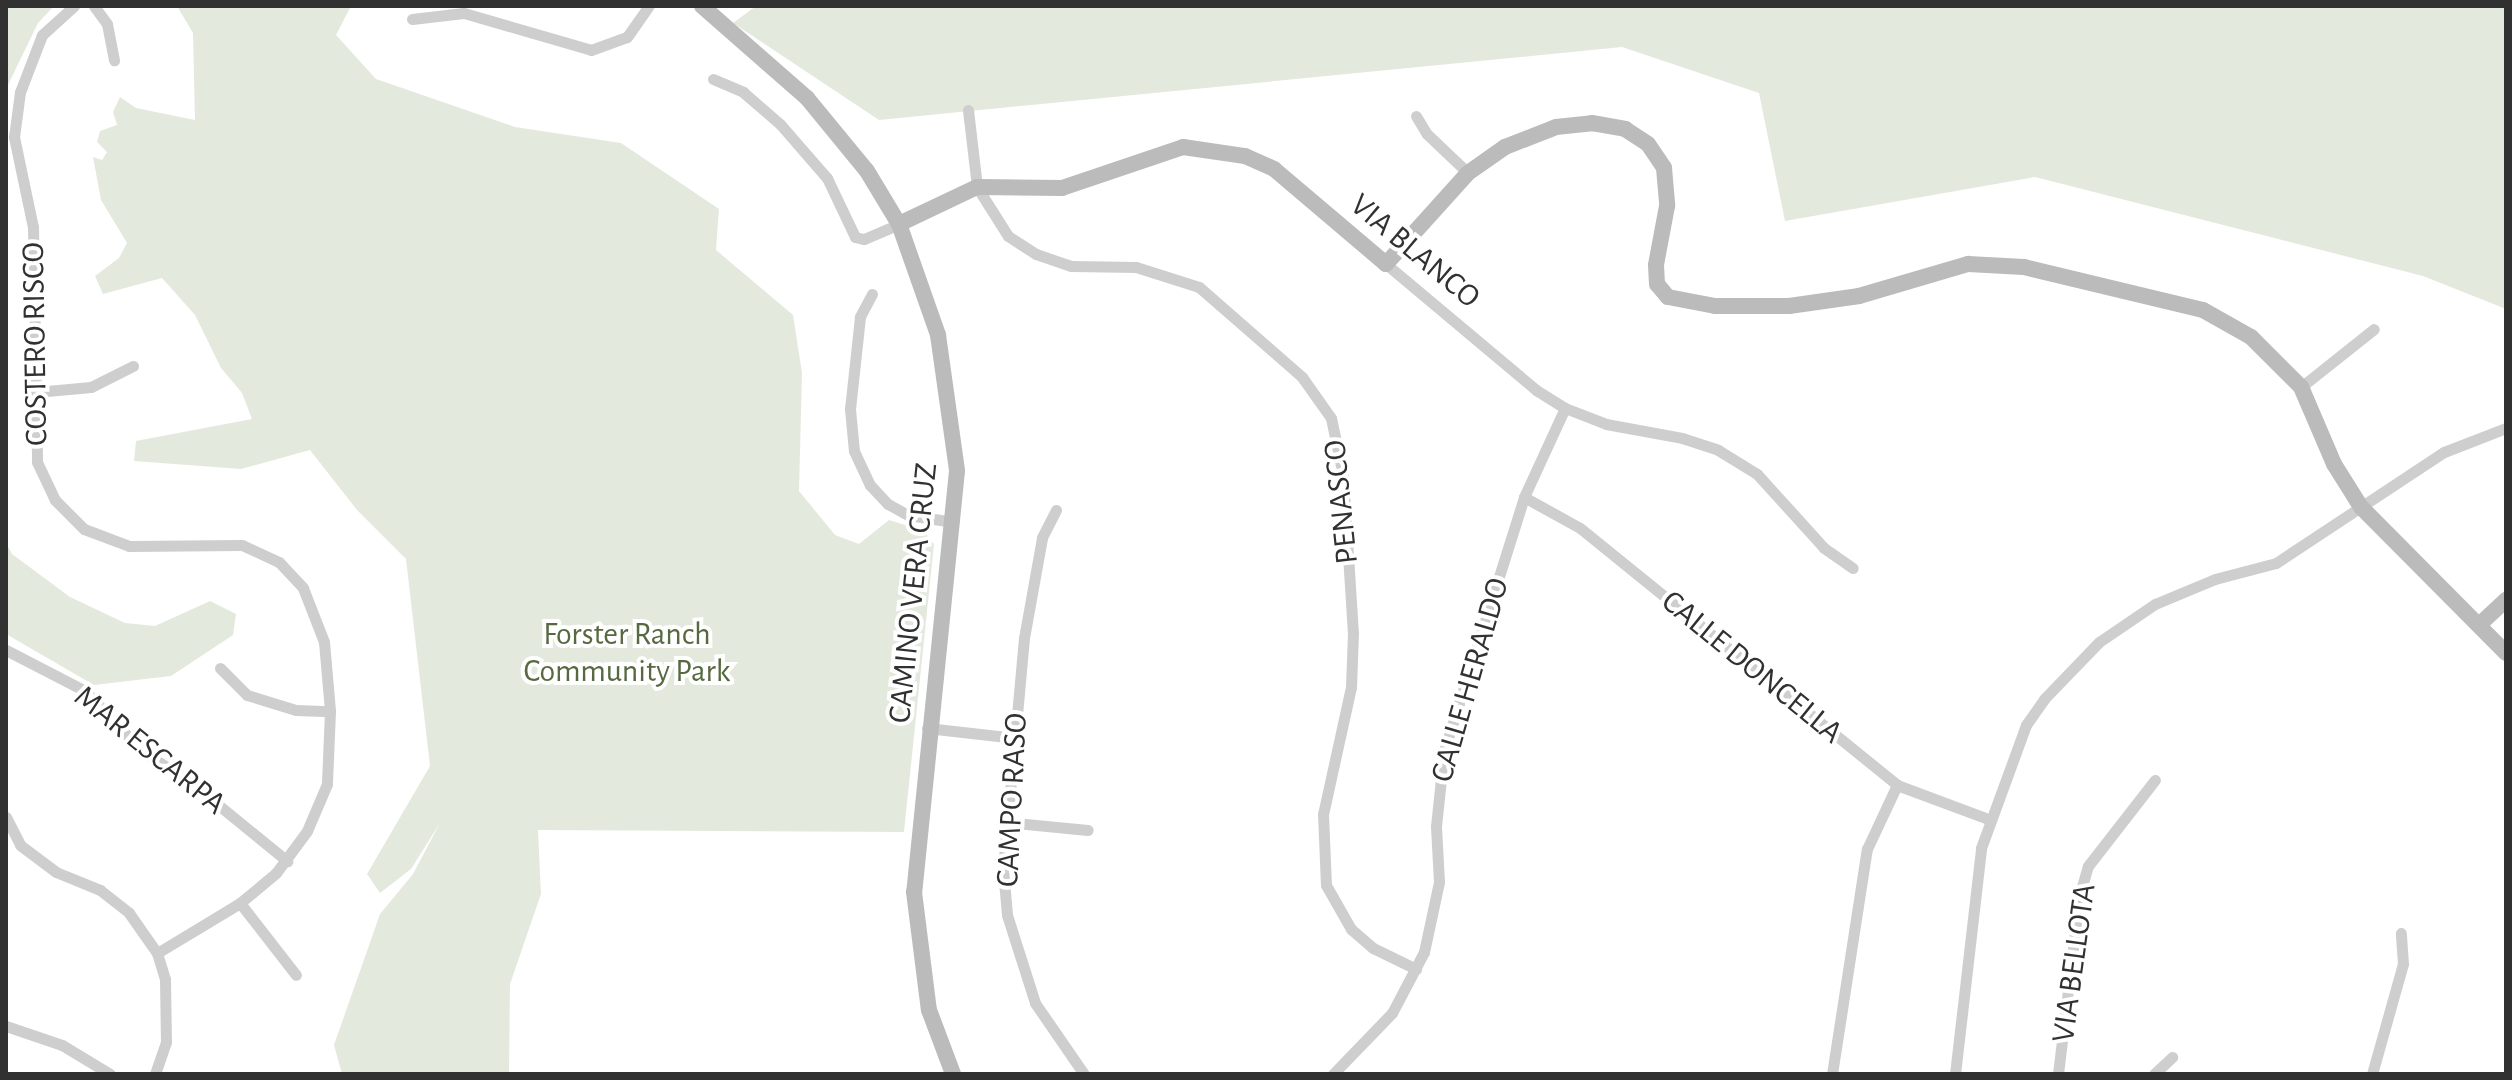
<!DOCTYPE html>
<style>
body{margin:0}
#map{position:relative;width:2512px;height:1080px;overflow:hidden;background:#fff;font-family:"Alegreya Sans",sans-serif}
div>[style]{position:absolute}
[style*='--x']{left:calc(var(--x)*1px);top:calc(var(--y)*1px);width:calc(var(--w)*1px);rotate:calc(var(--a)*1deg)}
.green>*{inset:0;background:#e4e9dd}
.street>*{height:11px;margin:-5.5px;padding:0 5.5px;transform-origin:5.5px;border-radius:5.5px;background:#cecece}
.secondary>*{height:16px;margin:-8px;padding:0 8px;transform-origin:8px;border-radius:8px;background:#bbb}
span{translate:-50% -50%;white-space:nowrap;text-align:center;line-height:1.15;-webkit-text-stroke:8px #fff;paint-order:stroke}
.street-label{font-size:32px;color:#313131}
.park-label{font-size:32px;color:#566941}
.frame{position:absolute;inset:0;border:8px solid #313131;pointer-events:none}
</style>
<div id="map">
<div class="green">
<i style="clip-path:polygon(6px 6px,54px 6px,38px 23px,6px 89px)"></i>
<i style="clip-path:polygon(177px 6px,351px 6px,336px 35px,376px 79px,515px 127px,621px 143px,719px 209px,716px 250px,793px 315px,802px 373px,799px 491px,835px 535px,859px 544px,889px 520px,924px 531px,934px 544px,904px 832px,538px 830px,541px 894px,510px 984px,509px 1074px,342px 1074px,334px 1045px,380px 914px,413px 874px,440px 823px,411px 869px,380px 893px,367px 874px,430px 766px,406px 559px,357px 510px,310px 450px,241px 469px,134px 461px,136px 441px,252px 419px,242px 393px,221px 368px,195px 315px,162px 278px,103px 294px,95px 276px,119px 258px,127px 243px,101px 200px,93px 157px,102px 160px,107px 152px,97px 142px,100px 131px,117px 125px,113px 112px,120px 97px,136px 108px,195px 120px,193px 33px)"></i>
<i style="clip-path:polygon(756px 6px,2506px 6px,2506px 309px,2423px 276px,2035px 177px,1785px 221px,1759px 93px,1622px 47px,879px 120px,733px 23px)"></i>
<i style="clip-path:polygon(6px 543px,12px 554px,70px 597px,125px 623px,155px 626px,210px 601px,236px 614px,233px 635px,171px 676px,94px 685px,6px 634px)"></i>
</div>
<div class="street">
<i style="--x:74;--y:6;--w:43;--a:137.8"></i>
<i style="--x:42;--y:35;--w:61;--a:111.1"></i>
<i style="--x:20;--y:92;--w:45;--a:97.6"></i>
<i style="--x:14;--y:137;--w:92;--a:78.1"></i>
<i style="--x:33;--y:227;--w:235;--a:89"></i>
<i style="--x:37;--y:462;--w:42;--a:64.7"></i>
<i style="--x:55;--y:500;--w:41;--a:45"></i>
<i style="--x:84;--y:529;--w:48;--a:20.7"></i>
<i style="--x:129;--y:546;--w:113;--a:-0.5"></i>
<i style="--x:242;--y:545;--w:41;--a:24.7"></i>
<i style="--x:279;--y:562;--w:35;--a:47"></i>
<i style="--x:303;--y:588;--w:58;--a:68.7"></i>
<i style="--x:324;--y:642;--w:69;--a:85"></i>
<i style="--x:330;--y:711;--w:73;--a:92.4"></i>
<i style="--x:327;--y:784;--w:51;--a:113.1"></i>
<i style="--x:307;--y:831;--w:52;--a:126.4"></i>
<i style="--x:276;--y:873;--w:47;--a:140.2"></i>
<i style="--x:240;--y:903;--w:97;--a:148.9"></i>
<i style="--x:94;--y:6;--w:22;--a:54"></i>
<i style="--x:107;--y:24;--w:37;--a:79"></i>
<i style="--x:412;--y:19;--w:52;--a:-6.6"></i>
<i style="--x:464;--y:13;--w:132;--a:16.2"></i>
<i style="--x:591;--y:50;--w:38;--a:-20"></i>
<i style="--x:627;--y:37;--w:38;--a:-55"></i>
<i style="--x:713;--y:79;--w:33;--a:23"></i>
<i style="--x:743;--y:92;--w:49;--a:40.9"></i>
<i style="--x:780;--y:124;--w:72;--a:49"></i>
<i style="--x:827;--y:178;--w:65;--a:64.6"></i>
<i style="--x:855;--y:237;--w:9;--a:13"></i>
<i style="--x:864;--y:239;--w:38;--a:-23"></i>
<i style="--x:968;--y:110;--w:78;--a:83.3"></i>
<i style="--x:977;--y:187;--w:58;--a:57.7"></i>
<i style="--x:1008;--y:236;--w:33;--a:33"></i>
<i style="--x:1036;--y:254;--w:37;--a:19"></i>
<i style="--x:1071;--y:266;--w:65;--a:0.9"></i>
<i style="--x:1136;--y:267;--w:66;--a:17.6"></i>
<i style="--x:1199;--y:287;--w:137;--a:41.1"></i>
<i style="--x:1302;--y:377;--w:50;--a:54.7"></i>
<i style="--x:1331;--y:418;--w:58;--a:78.1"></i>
<i style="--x:1343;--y:475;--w:158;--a:86.4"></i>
<i style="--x:1353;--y:633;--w:54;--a:92.1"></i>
<i style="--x:1351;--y:687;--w:130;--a:102.4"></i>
<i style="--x:1323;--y:814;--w:71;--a:87.6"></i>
<i style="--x:1326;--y:885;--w:51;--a:60.4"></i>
<i style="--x:1351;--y:929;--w:29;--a:41"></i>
<i style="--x:1373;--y:948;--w:48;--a:26"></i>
<i style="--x:1416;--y:116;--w:21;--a:59"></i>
<i style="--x:1427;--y:134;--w:57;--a:43.6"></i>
<i style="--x:1386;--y:264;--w:196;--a:40"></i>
<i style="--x:1536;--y:390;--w:34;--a:32"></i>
<i style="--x:1565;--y:408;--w:44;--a:21.3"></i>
<i style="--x:1606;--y:424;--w:77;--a:10.4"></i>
<i style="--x:1682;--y:438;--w:38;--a:18"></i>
<i style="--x:1718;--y:450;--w:46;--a:31.6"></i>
<i style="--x:1757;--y:474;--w:100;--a:47.8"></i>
<i style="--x:1824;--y:548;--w:35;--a:35"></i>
<i style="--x:872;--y:294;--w:26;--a:118"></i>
<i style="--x:860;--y:317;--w:93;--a:96.2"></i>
<i style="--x:850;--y:409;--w:42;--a:84.6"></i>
<i style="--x:854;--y:451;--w:38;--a:65"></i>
<i style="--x:870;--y:485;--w:26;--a:47"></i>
<i style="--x:888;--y:504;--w:23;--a:29"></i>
<i style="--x:908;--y:515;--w:46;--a:8.8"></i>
<i style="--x:2301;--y:387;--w:93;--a:-38.5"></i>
<i style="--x:36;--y:392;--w:55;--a:-5.2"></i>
<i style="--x:91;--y:387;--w:47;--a:-26.6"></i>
<i style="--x:1524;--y:497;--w:64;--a:29"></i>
<i style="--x:1580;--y:528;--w:408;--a:39"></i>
<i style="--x:1897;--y:785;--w:97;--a:20.5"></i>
<i style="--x:1056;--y:510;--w:31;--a:117"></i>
<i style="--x:1042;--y:538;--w:102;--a:100.2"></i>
<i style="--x:1024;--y:638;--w:232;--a:95.2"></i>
<i style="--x:1003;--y:869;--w:46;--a:85"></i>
<i style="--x:1007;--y:915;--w:92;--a:72.3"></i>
<i style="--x:1035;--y:1003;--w:86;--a:55.4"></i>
<i style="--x:6;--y:650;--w:89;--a:27.4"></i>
<i style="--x:85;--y:691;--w:84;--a:46.4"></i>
<i style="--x:143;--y:752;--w:54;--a:32.2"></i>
<i style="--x:189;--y:781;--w:127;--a:39.2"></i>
<i style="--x:220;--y:668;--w:38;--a:45"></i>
<i style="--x:247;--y:695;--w:51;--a:17"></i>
<i style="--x:296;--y:710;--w:34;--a:2"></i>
<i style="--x:927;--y:728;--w:89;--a:6.5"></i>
<i style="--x:6;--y:817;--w:31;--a:63"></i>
<i style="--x:20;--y:845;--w:45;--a:36.9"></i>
<i style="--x:56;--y:872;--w:48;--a:22.2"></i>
<i style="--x:100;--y:890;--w:37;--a:38"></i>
<i style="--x:129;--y:913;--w:49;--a:55"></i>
<i style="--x:157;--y:953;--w:27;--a:73"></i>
<i style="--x:165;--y:979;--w:63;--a:89.1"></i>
<i style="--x:166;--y:1042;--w:34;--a:109"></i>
<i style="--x:1006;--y:822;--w:82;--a:5.6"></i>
<i style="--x:240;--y:903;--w:91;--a:52.1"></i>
<i style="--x:6;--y:1026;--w:59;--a:18.7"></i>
<i style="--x:62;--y:1045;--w:56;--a:31.1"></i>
<i style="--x:1333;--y:1074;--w:85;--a:-46"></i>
<i style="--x:1392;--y:1013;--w:69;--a:-62.3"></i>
<i style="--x:1424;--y:952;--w:72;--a:-77.9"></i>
<i style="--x:1439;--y:882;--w:56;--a:-93.1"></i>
<i style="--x:1436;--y:826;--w:75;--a:-83.9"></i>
<i style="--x:1444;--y:751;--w:266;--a:-72.5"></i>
<i style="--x:1524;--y:497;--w:98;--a:-65.3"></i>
<i style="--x:1832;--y:1074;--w:228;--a:-81.2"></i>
<i style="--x:1867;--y:849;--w:71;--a:-64.9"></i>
<i style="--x:1955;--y:1074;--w:227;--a:-83.4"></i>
<i style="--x:1981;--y:848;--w:131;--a:-69.9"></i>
<i style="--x:2026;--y:725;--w:32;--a:-55"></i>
<i style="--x:2044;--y:699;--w:79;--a:-46"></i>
<i style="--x:2099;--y:642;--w:68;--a:-34.2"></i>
<i style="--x:2155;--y:604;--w:65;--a:-22.6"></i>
<i style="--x:2215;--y:579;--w:63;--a:-14.7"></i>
<i style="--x:2276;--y:563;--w:201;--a:-33.5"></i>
<i style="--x:2444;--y:452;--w:66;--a:-21.2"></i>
<i style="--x:2058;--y:1074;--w:178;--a:-83.2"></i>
<i style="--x:2079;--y:897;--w:32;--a:-74"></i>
<i style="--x:2088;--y:866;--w:109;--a:-52.1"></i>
<i style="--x:2154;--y:1074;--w:25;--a:-43"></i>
<i style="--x:2372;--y:1074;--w:114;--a:-74.3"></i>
<i style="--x:2403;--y:964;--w:31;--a:-94"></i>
</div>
<div class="secondary">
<i style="--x:702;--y:6;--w:140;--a:41.2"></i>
<i style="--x:807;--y:98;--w:94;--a:50.6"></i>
<i style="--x:867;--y:171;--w:62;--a:58.9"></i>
<i style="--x:899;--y:224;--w:118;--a:70.6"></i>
<i style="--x:938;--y:335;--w:137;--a:82"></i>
<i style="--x:957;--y:471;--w:423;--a:95.8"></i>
<i style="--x:914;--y:892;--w:119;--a:82.8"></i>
<i style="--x:929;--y:1010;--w:68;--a:69.4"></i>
<i style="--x:899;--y:224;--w:86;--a:-25.4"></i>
<i style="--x:977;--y:187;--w:85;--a:0.7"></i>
<i style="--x:1062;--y:188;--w:128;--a:-18.7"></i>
<i style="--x:1183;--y:147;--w:63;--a:8.3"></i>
<i style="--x:1245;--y:156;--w:32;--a:24"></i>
<i style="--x:1274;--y:169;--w:147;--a:40.3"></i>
<i style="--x:1386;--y:264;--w:122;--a:-48"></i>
<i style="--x:1468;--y:173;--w:45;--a:-35.1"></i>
<i style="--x:1505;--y:147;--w:55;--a:-21.4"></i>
<i style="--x:1556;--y:127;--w:36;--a:-6"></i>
<i style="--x:1592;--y:123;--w:34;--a:10"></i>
<i style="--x:1625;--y:129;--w:27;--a:33"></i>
<i style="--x:1648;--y:144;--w:29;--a:56"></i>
<i style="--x:1664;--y:168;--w:38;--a:85"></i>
<i style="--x:1667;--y:206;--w:60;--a:100.6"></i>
<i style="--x:1656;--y:265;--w:19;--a:87"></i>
<i style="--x:1657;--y:284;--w:17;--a:50"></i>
<i style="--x:1668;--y:297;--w:48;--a:10.8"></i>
<i style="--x:1715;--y:306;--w:74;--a:0"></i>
<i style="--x:1789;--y:306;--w:71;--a:-8.1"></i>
<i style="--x:1859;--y:296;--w:114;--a:-16.4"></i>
<i style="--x:1968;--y:264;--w:56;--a:3.1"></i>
<i style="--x:2024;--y:267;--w:184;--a:13.5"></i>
<i style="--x:2203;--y:310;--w:55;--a:29.4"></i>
<i style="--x:2251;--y:337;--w:71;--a:45"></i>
<i style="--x:2301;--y:387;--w:84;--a:66.8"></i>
<i style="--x:2334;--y:464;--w:51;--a:57.9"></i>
<i style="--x:2361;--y:507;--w:206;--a:45.2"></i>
<i style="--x:2479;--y:625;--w:37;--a:-43"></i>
</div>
<div class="street-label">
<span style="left:1415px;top:251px;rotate:40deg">VIA BLANCO</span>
<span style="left:35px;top:344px;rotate:-91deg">COSTERO RISCO</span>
<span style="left:1341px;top:502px;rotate:-96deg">PENASCO</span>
<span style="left:913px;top:593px;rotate:-84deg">CAMINO VERA CRUZ</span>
<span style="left:1752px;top:667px;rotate:39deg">CALLE DONCELLA</span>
<span style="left:1470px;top:680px;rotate:-74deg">CALLE HERALDO</span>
<span style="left:150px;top:750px;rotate:39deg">MAR ESCARPA</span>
<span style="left:1012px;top:800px;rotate:-87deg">CAMPO RASO</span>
<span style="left:2074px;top:963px;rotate:-82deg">VIA BELLOTA</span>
</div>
<div class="park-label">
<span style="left:627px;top:653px">Forster Ranch<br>Community Park</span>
</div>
<div class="frame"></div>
</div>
